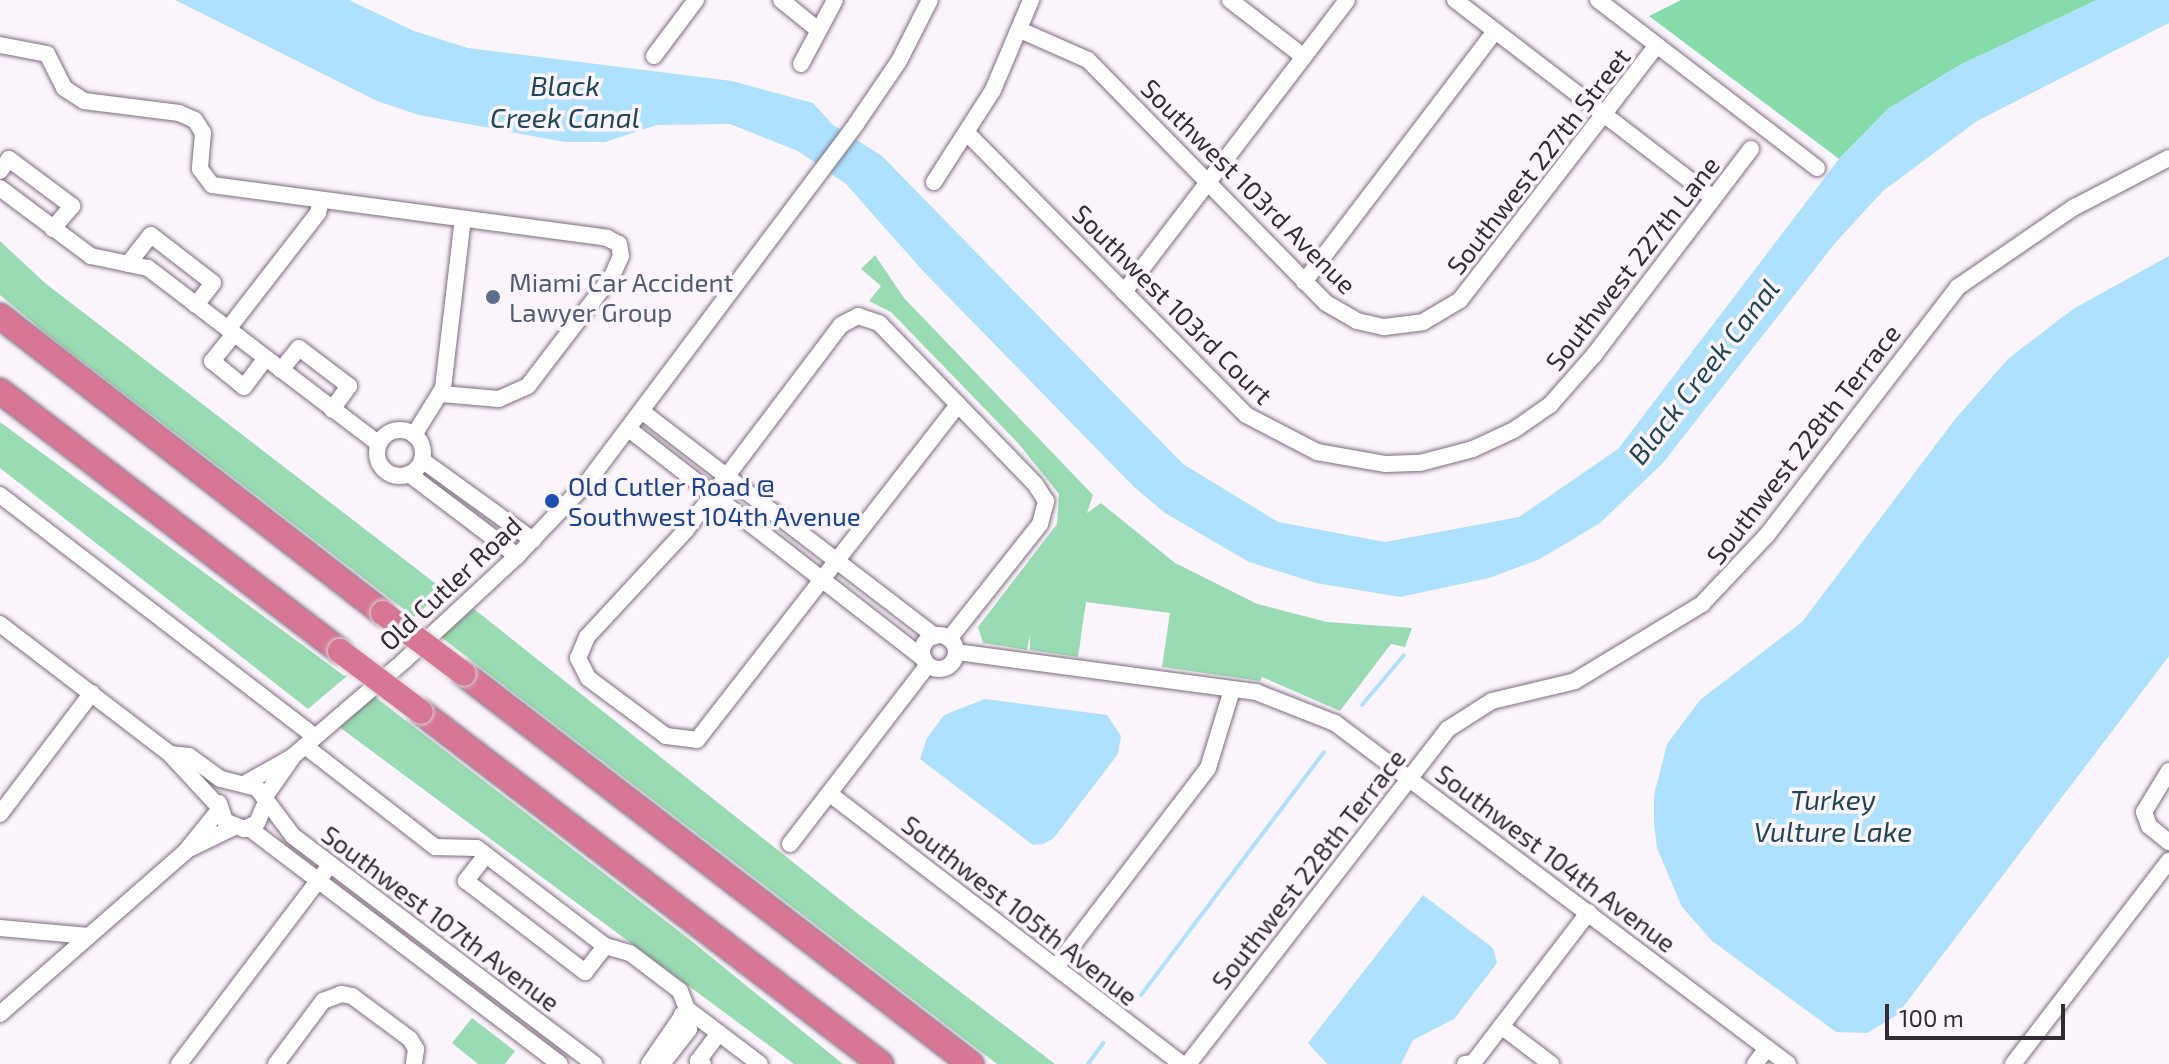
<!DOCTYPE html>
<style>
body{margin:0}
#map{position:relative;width:2169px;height:1064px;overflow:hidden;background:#fdf5fd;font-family:"Exo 2",sans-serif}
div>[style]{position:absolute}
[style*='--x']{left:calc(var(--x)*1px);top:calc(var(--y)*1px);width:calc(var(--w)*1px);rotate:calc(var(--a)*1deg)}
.green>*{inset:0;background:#99dbb3}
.forest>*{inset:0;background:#85dcaa}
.water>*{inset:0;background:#aee1fe}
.stream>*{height:4px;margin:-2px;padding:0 2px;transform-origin:2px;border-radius:2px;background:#aee1fe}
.roads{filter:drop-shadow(0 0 2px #7d6c7e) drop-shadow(0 0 2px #7d6c7e)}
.minor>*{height:16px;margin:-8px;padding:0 8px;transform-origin:8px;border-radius:8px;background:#fff}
.minor>.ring{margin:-8px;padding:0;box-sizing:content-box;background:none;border:16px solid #fff;border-radius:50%}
.highway>*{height:24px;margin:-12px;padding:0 12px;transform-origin:12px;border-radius:12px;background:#d77695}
.bridges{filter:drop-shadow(0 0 2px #d6d5d6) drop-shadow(0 0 2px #d6d5d6)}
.highway-bridge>*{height:24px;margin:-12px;padding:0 12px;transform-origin:12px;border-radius:12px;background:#d77695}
.dots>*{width:22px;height:22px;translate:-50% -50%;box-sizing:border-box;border:4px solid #fdf5fd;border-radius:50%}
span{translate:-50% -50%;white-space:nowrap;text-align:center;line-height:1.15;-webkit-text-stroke:7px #fdf5fd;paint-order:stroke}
.street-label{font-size:26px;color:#342c34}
.service-label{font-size:26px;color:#4e5e75}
.left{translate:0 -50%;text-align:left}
.transit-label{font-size:26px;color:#164399}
.water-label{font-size:28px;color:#1e4559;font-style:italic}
.scale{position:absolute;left:1885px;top:1004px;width:180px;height:36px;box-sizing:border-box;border:4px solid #342c34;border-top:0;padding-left:10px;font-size:24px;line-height:28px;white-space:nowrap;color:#342c34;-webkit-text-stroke:6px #fdf5fd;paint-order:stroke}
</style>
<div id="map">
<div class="green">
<i style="clip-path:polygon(0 241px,45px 283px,444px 590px,414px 617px,47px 334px,0 295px)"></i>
<i style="clip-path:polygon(875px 255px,904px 298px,1093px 495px,1087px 513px,1101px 503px,1175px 563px,1257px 604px,1327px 622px,1412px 628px,1405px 647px,1391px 644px,1340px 711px,1262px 677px,1260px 681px,1162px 667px,1170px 613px,1086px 602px,1078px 657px,1030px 650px,1030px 635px,1027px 650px,983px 643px,978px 627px,1057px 524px,1059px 494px,1018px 443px,891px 312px,869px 301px,881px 286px,861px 269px)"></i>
<i style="clip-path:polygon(0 422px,343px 675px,347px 676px,308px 709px,0 468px)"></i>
<i style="clip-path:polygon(474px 609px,857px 913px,1055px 1064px,997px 1064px,441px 637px)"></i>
<i style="clip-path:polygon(374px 696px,689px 939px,843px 1064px,794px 1064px,338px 726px)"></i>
<i style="clip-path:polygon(472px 1018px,515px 1051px,505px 1064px,478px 1064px,452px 1043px)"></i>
</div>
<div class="forest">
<i style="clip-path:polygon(1681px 0,2097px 0,1960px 65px,1888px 109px,1839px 159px,1649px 16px)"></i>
</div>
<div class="water">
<i style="clip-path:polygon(175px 0,349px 0,414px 31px,468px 48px,732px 81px,813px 103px,833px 125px,882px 156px,1183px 464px,1278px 522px,1385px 542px,1519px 517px,1618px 449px,1839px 159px,1888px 109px,1960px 65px,2097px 0,2169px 0,2169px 23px,1977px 121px,1883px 191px,1836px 242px,1662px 464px,1600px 523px,1540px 559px,1489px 578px,1400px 597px,1316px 583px,1249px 562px,1165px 513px,1134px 487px,923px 271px,846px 184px,798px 151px,730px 124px,657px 125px,605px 142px,565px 142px,419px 115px,377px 101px)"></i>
<i style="clip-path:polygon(2169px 256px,2169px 656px,1897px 1015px,1867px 1033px,1836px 1032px,1712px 941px,1682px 907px,1657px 848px,1654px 823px,1654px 795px,1667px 744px,1700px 700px,1802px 622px,1956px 418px,2009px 358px,2073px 309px)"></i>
<i style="clip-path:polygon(985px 699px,1107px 715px,1121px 736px,1118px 754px,1053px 839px,1043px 844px,1033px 845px,920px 759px,927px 738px,944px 715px)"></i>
<i style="clip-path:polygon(1423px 895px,1493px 948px,1497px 963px,1454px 1019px,1413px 1040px,1401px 1064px,1327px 1064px,1308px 1043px)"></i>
</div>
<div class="stream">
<i style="--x:1362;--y:705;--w:65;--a:-50"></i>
<i style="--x:1141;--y:995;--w:304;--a:-53"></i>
<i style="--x:1088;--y:1064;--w:26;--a:-54"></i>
</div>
<div class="roads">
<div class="minor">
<i style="--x:781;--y:0;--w:46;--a:38.9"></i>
<i style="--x:1230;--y:0;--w:93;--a:37.6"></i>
<i style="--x:1455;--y:0;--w:325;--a:37.5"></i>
<i style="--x:1598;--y:0;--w:276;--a:37.5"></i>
<i style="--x:1020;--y:30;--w:74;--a:23.8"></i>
<i style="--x:1088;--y:60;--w:340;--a:45.6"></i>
<i style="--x:1326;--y:303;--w:36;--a:30"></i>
<i style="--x:1357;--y:321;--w:28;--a:13"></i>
<i style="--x:1384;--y:327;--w:39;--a:-7"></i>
<i style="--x:1423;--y:322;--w:43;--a:-30.7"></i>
<i style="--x:1460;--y:300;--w:322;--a:-52.3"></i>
<i style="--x:0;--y:45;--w:48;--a:10.8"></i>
<i style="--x:47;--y:54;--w:38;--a:63"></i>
<i style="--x:64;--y:88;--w:24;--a:33"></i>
<i style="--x:84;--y:101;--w:96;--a:7.2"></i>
<i style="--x:179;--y:113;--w:17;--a:24"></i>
<i style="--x:195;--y:120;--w:15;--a:58"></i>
<i style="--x:203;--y:133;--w:36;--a:95"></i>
<i style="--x:200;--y:169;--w:20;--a:53"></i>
<i style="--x:212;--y:185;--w:399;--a:7.6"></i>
<i style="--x:607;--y:238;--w:13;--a:27"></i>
<i style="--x:619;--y:244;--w:12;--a:81"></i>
<i style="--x:621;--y:256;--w:22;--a:114"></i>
<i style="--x:612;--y:276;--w:138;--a:127.4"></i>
<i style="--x:528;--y:386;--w:32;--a:156"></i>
<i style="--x:499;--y:399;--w:58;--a:-175.1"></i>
<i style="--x:654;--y:56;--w:70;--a:-53.1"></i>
<i style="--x:801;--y:64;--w:72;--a:-62"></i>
<i style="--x:967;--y:133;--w:397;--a:45.3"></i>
<i style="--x:1246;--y:415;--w:80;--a:27.5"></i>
<i style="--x:1317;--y:452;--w:70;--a:9.9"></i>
<i style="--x:1386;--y:464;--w:34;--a:-2"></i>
<i style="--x:1420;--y:463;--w:55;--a:-14.8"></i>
<i style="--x:1473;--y:449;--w:45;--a:-24.9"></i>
<i style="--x:1514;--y:430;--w:44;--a:-34.8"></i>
<i style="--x:1550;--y:405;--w:67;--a:-48.7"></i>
<i style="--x:1594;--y:355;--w:259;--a:-52.7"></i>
<i style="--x:0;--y:171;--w:15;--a:-53"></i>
<i style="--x:9;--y:159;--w:79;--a:36.7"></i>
<i style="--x:72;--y:206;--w:30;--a:130"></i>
<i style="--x:934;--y:182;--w:109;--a:-57.3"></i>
<i style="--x:993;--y:90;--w:98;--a:-67.1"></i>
<i style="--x:0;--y:188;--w:114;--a:36.8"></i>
<i style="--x:91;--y:256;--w:58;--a:11.9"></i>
<i style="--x:148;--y:268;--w:290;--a:37.3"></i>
<i style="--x:128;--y:264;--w:37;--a:-52"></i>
<i style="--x:151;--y:235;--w:78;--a:37.7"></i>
<i style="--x:213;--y:283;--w:28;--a:128"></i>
<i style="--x:1304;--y:282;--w:315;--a:-52.7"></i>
<i style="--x:1124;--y:292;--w:367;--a:-52.6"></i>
<i style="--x:228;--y:329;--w:147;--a:-52.2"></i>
<i style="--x:318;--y:213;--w:12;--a:-76"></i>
<i style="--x:234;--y:334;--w:35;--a:129"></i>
<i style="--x:212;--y:361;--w:41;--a:39.1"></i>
<i style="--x:244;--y:387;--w:35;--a:-53"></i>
<i style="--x:281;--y:370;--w:28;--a:-51"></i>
<i style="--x:299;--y:348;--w:63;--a:37.2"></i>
<i style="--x:349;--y:386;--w:29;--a:126"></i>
<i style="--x:644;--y:413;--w:367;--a:37.5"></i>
<i style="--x:630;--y:430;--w:373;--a:37.9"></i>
<i class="ring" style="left:377px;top:430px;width:30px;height:30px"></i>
<i style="--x:414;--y:435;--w:55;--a:-58.3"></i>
<i style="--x:443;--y:388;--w:170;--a:-83.3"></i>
<i style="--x:422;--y:460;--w:137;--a:35.8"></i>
<i style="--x:409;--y:474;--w:136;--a:37.2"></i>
<i style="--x:0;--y:495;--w:397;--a:37.5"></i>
<i style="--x:0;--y:624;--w:214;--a:37.4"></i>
<i style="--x:170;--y:754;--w:71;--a:47.3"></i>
<i class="ring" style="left:922px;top:635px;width:18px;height:18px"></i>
<i style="--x:949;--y:639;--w:147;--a:-51.6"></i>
<i style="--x:1040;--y:524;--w:24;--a:-75"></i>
<i style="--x:1046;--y:501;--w:20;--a:-123"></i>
<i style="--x:1035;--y:484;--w:224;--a:-134.1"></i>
<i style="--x:879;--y:323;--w:22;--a:-162"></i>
<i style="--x:858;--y:316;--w:19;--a:152"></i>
<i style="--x:841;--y:325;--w:257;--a:127.1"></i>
<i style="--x:686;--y:530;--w:146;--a:132.8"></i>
<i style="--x:587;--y:637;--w:23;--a:113"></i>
<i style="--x:578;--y:658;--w:22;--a:63"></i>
<i style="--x:588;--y:678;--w:97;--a:36.6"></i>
<i style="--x:666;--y:736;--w:31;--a:7"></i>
<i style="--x:697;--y:740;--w:425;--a:-52.1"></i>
<i style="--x:956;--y:652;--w:303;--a:7.6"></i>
<i style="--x:1256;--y:692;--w:85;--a:21.4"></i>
<i style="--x:1335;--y:723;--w:567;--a:36.97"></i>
<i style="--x:305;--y:746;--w:165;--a:37.8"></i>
<i style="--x:435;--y:847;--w:42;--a:1.4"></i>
<i style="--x:477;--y:848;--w:161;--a:37.4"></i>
<i style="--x:605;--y:946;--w:26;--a:16"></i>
<i style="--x:630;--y:953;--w:63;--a:37.2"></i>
<i style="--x:680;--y:991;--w:19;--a:69"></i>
<i style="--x:687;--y:1009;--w:91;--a:37"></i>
<i style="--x:170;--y:754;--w:19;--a:6"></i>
<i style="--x:189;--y:756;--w:39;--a:36"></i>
<i style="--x:221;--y:779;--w:37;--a:14"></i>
<i style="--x:257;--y:788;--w:60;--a:53.1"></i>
<i style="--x:293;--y:836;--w:378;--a:37.1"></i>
<i style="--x:2169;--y:771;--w:48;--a:121.4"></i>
<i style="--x:2144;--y:812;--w:15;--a:70"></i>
<i style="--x:2149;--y:826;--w:26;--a:39"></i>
<i style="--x:246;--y:783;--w:53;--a:-29.5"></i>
<i style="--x:292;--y:757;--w:149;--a:-40.6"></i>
<i style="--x:405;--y:660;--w:153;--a:-42.9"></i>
<i style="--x:517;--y:556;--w:105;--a:-46.5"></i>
<i style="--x:589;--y:480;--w:445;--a:-53.1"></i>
<i style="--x:856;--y:124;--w:76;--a:-55.7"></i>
<i style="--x:899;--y:61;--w:68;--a:-63.1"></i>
<i style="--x:830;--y:794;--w:444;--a:37.5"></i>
<i style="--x:264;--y:798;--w:49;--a:-55"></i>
<i style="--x:219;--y:803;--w:19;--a:72"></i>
<i style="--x:225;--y:821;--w:21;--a:23"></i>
<i style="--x:244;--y:829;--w:14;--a:-25"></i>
<i style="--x:257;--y:823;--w:23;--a:-67"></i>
<i style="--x:0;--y:814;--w:152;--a:-52.8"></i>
<i style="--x:249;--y:828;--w:390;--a:37.2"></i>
<i style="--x:790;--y:844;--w:226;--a:-52.4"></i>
<i style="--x:191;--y:848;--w:48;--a:-26"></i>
<i style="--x:486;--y:855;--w:33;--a:128"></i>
<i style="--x:466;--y:881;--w:150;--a:37.4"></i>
<i style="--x:585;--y:972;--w:33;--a:-52"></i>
<i style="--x:0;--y:928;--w:89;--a:5.1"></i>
<i style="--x:1056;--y:967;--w:250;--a:-52.6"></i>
<i style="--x:1208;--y:768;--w:82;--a:-72.9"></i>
<i style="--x:0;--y:1014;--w:247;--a:-41.2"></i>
<i style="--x:186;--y:851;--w:53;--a:-51.2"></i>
<i style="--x:1501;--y:1026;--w:63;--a:37.2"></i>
<i style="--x:665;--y:1060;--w:39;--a:-52"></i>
<i style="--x:689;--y:1029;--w:16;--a:-117"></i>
<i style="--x:179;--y:1064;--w:241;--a:-52.8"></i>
<i style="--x:276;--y:1064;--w:79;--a:-53.3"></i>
<i style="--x:323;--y:1001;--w:19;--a:-21"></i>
<i style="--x:341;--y:994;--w:11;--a:10"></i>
<i style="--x:352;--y:996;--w:72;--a:36.6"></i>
<i style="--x:410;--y:1039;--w:12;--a:59"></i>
<i style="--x:416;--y:1049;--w:15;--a:98"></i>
<i style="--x:649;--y:1064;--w:67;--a:-55.4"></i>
<i style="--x:703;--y:1064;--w:6;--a:-149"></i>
<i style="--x:698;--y:1061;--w:35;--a:-53"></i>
<i style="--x:1188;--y:1064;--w:424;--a:-52.2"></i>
<i style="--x:1448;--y:729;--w:52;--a:-32.5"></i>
<i style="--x:1492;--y:701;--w:85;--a:-13.5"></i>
<i style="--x:1575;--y:681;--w:149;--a:-31.2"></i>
<i style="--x:1702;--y:604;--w:95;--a:-46.7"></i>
<i style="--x:1767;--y:535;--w:313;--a:-52.4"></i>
<i style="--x:1958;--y:287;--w:140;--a:-34.5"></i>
<i style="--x:2073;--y:208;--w:108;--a:-27.5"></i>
<i style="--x:1465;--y:1064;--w:8;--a:-7"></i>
<i style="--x:1473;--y:1063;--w:190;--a:-52.5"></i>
<i style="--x:1755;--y:1064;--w:20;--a:-53"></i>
<i style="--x:2013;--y:1064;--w:256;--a:-52.5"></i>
</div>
<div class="highway">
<i style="--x:0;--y:316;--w:485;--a:37.8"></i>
<i style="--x:0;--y:391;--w:428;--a:37.4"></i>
<i style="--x:464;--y:674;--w:640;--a:37.57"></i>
<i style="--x:421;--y:712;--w:579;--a:37.42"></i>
</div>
</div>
<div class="bridges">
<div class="highway-bridge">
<i style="--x:383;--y:613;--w:101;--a:37"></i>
<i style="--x:340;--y:651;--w:101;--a:37"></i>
</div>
</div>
<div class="dots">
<i style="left:493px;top:297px;background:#5c6f8a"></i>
<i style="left:552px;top:501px;background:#1a4fb4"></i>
</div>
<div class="street-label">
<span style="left:1538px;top:161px;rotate:-52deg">Southwest 227th Street</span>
<span style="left:1249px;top:186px;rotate:45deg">Southwest 103rd Avenue</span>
<span style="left:1632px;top:263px;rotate:-52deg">Southwest 227th Lane</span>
<span style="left:1173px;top:304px;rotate:45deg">Southwest 103rd Court</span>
<span style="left:1803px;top:444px;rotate:-52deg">Southwest 228th Terrace</span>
<span style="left:450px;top:583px;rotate:-43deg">Old Cutler Road</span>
<span style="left:1556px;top:858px;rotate:37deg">Southwest 104th Avenue</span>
<span style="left:1308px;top:869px;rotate:-52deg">Southwest 228th Terrace</span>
<span style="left:1020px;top:910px;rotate:38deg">Southwest 105th Avenue</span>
<span style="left:441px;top:918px;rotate:37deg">Southwest 107th Avenue</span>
</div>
<div class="service-label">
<span class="left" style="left:509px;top:297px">Miami Car Accident<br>Lawyer Group</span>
</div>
<div class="transit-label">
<span class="left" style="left:568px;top:501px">Old Cutler Road @<br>Southwest 104th Avenue</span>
</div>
<div class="water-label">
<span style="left:565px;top:101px">Black<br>Creek Canal</span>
<span style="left:1703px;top:371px;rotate:-52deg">Black Creek Canal</span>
<span style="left:1833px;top:815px">Turkey<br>Vulture Lake</span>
</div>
<div class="scale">100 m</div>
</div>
